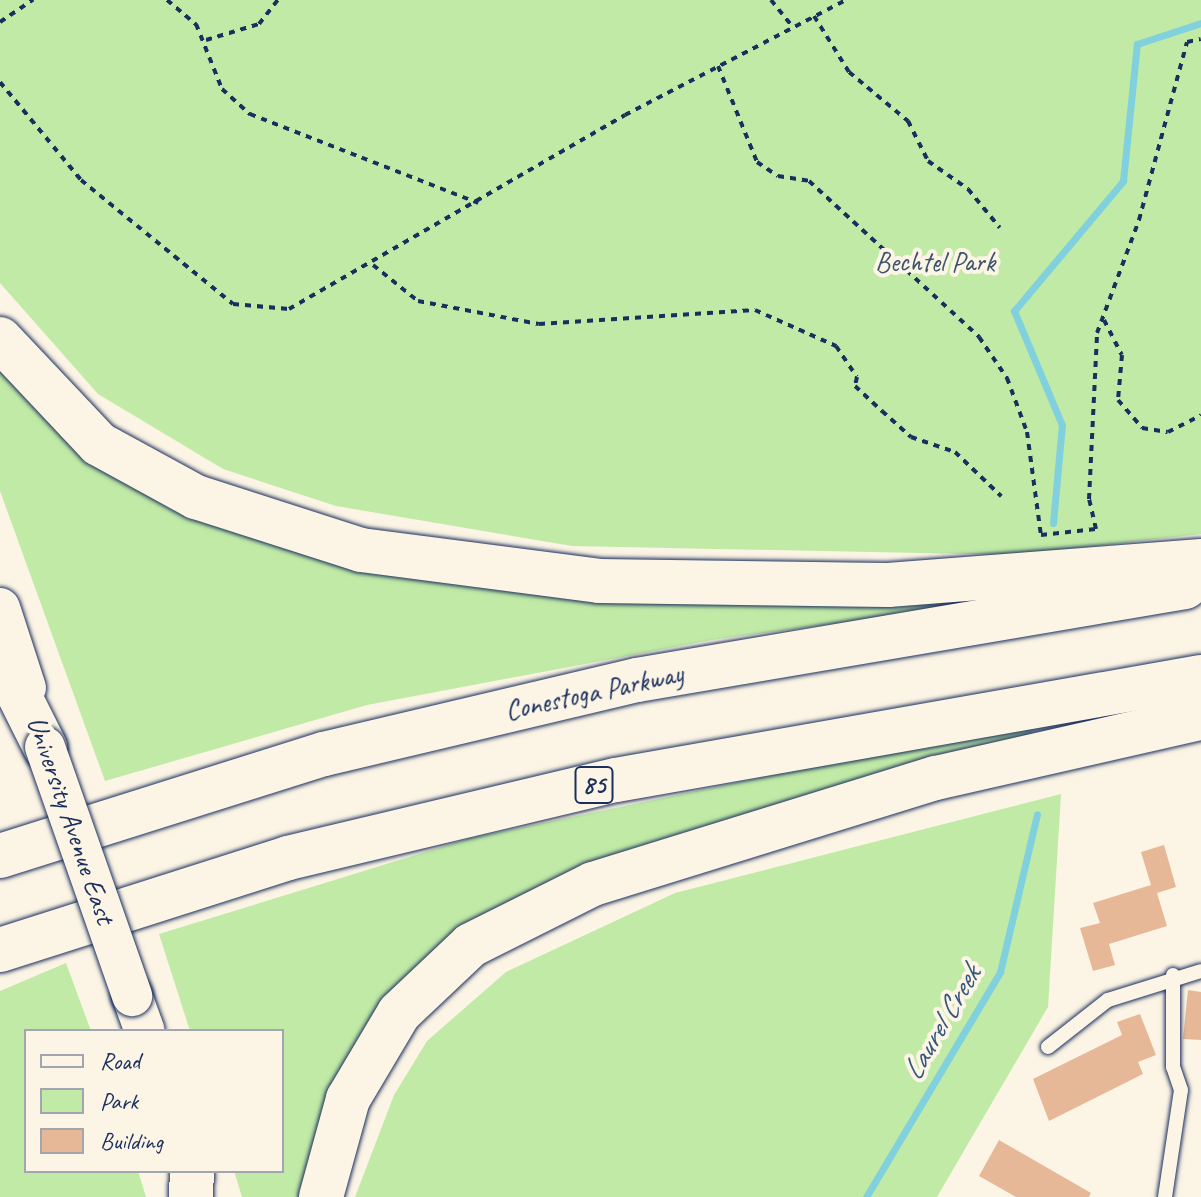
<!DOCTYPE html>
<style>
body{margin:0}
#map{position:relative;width:1201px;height:1197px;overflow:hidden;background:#fcf5e5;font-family:Caveat,sans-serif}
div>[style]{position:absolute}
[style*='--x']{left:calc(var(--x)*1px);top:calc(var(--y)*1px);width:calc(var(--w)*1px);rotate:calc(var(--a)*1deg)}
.green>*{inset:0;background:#c1eaa6}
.stream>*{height:7px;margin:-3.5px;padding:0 3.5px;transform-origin:3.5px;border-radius:3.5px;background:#81d0dd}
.building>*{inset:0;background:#e7b897}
.path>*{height:4px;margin-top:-2px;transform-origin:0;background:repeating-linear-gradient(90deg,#1b2f5e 0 6px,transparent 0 12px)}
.roads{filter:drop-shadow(0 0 2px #1b2f5e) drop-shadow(0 0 2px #1b2f5e)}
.lane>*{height:14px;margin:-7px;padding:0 7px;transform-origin:7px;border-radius:7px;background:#fcf5e5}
.secondary>*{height:40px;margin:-20px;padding:0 20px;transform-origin:20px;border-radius:20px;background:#fcf5e5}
.highway>*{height:44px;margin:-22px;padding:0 22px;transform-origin:22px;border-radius:22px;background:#fcf5e5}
.bridges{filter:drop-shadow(0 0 2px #1b2f5e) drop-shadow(0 0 2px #1b2f5e)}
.secondary-bridge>*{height:40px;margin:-20px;padding:0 20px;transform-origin:20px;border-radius:20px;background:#fcf5e5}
span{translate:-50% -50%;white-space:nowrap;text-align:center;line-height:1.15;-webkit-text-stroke:8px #fcf5e5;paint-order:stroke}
.shield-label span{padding:2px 6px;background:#fcf5e5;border:2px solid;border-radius:6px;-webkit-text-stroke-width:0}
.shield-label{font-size:26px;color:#1b2f5e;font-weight:700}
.park-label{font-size:28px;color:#3c546c}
.street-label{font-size:28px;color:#1b2f5e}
.water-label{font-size:30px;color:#34577e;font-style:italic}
.legend{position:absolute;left:24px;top:1029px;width:260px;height:144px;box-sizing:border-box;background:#fcf5e5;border:2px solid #a2a6af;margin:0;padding:10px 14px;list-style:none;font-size:24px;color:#1b2f5e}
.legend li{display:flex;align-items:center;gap:16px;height:40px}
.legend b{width:40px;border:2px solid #a2a6af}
</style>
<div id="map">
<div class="green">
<i style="clip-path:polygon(0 0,1201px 0,1201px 534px,1016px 555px,572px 546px,336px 506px,223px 469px,98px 394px,0 283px)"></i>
<i style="clip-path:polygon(0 365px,334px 553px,943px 594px,945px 609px,712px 640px,367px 705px,105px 781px,0 491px)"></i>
<i style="clip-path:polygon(1033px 721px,1032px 740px,469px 932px,305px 1197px,242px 1197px,234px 1171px,282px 1171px,282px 1031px,190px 1031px,159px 934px,471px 838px)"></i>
<i style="clip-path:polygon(1061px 794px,1048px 1007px,937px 1197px,355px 1197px,394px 1095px,427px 1041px,506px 972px,675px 893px)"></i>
<i style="clip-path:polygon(66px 963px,91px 1031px,26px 1031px,26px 1171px,138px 1171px,146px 1197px,0 1197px,0 991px)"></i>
</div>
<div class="stream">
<i style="--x:1053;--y:523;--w:98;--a:-84.8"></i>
<i style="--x:1062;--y:425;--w:124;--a:-112.8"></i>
<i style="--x:1014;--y:311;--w:170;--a:-50"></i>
<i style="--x:1123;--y:181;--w:138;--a:-84.2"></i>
<i style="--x:1137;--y:44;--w:67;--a:-18.2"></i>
<i style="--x:866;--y:1197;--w:262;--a:-59.2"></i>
<i style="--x:1000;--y:972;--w:162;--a:-76.8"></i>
</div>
<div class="building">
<i style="clip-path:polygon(1164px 845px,1176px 887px,1157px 893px,1167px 926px,1109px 944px,1115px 965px,1093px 971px,1080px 928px,1100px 923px,1093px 903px,1151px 885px,1141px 852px)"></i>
<i style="clip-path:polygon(1188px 990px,1201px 992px,1201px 1040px,1183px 1039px)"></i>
<i style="clip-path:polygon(1140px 1014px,1156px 1055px,1138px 1062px,1143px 1074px,1049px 1121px,1033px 1079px,1122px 1035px,1117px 1022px)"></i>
<i style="clip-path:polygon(999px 1140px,1091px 1193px,1089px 1197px,1016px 1197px,979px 1176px)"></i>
</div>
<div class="path">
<i style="--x:167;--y:0;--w:38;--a:40"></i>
<i style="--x:196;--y:24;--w:70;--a:68.2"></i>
<i style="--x:222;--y:89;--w:38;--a:42"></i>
<i style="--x:250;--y:114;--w:245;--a:21.3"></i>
<i style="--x:771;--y:0;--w:35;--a:51"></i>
<i style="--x:814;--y:16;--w:66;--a:58"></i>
<i style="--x:849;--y:72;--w:77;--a:39.7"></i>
<i style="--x:908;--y:121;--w:45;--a:63.4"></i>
<i style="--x:928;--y:161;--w:49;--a:35"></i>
<i style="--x:968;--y:189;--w:50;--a:50.6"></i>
<i style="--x:0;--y:22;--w:40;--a:-34"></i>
<i style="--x:206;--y:40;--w:55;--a:-16.8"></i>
<i style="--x:259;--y:24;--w:31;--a:-52"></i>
<i style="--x:718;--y:66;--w:104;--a:67.9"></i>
<i style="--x:757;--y:162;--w:25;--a:34"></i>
<i style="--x:778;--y:176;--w:31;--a:9"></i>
<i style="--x:809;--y:181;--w:231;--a:42.5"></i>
<i style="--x:979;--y:337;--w:50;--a:55.7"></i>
<i style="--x:1007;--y:378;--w:58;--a:69.7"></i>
<i style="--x:1027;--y:432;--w:104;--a:82.3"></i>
<i style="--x:1041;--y:535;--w:55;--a:-6.2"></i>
<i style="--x:1096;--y:529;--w:31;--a:-103"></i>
<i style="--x:1089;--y:499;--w:166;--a:-87.2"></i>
<i style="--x:1097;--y:333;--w:121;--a:-69.6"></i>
<i style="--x:1139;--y:220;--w:184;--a:-74.9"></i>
<i style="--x:1187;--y:42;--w:14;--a:-12"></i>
<i style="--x:0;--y:82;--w:127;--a:50.4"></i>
<i style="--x:81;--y:180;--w:196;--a:39.2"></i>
<i style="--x:233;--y:304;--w:56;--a:5.1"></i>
<i style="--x:289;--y:309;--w:388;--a:-30"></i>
<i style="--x:625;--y:115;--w:249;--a:-27.5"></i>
<i style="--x:373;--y:265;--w:58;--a:38.7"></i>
<i style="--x:418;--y:301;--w:123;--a:10.8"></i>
<i style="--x:539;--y:324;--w:216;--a:-3.7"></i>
<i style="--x:755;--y:310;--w:89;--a:24"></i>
<i style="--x:836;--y:346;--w:37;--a:56"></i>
<i style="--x:857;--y:377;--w:9;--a:103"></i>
<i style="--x:855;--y:386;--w:37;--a:43"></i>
<i style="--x:882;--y:411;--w:39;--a:42"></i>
<i style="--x:911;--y:437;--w:46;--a:18.8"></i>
<i style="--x:955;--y:452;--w:64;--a:43.7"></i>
<i style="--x:1104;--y:320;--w:39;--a:63"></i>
<i style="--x:1122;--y:355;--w:45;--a:95.1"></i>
<i style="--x:1118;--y:400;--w:37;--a:49"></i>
<i style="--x:1142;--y:428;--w:26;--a:9"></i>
<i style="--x:1168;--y:432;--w:37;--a:-27"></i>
</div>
<div class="roads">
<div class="lane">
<i style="--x:1048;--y:1047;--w:76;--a:-38.1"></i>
<i style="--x:1108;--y:1000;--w:97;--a:-17.3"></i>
<i style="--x:1165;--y:1197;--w:108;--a:-81.5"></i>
<i style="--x:1181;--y:1090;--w:24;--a:-109"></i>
<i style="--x:1173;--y:1067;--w:92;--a:-90"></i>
</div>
<div class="secondary">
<i style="--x:0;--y:608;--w:84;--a:72"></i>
<i style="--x:132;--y:996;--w:37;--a:70"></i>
</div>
<div class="highway">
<i style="--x:0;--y:339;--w:144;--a:46.7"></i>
<i style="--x:99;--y:444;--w:111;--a:28.7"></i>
<i style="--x:196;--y:497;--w:173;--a:17.8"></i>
<i style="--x:361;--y:550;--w:240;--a:7.4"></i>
<i style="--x:599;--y:581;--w:289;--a:0.8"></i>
<i style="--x:888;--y:585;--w:314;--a:-4.4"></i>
<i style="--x:0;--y:657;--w:101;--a:63.4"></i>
<i style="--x:0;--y:856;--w:340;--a:-17.5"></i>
<i style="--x:324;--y:754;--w:322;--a:-13.3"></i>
<i style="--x:637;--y:680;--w:556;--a:-9.63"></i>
<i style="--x:0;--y:950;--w:302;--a:-17.7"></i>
<i style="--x:288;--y:858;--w:337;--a:-13.4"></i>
<i style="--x:616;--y:780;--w:594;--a:-9.99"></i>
<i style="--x:191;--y:1197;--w:26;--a:-88"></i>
<i style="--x:321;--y:1197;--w:102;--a:-74.6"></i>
<i style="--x:348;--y:1099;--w:100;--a:-59.3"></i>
<i style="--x:399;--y:1013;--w:99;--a:-43.4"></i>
<i style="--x:471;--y:945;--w:136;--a:-26.6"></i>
<i style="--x:593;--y:884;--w:359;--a:-17.2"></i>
<i style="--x:936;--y:778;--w:272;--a:-12.8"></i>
</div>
</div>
<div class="bridges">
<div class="secondary-bridge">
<i style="--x:45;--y:747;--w:264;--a:70.7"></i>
</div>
</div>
<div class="shield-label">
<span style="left:594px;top:785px">85</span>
</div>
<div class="park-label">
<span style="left:935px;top:262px">Bechtel Park</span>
</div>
<div class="street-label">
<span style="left:594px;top:692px;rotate:-12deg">Conestoga Parkway</span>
<span style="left:71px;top:820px;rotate:71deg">University Avenue East</span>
</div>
<div class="water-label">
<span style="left:941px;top:1023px;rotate:-60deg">Laurel Creek</span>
</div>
<ul class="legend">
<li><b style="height:10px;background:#fcf5e5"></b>Road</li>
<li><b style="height:22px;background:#c1eaa6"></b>Park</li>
<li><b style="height:22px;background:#e7b897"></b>Building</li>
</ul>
</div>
